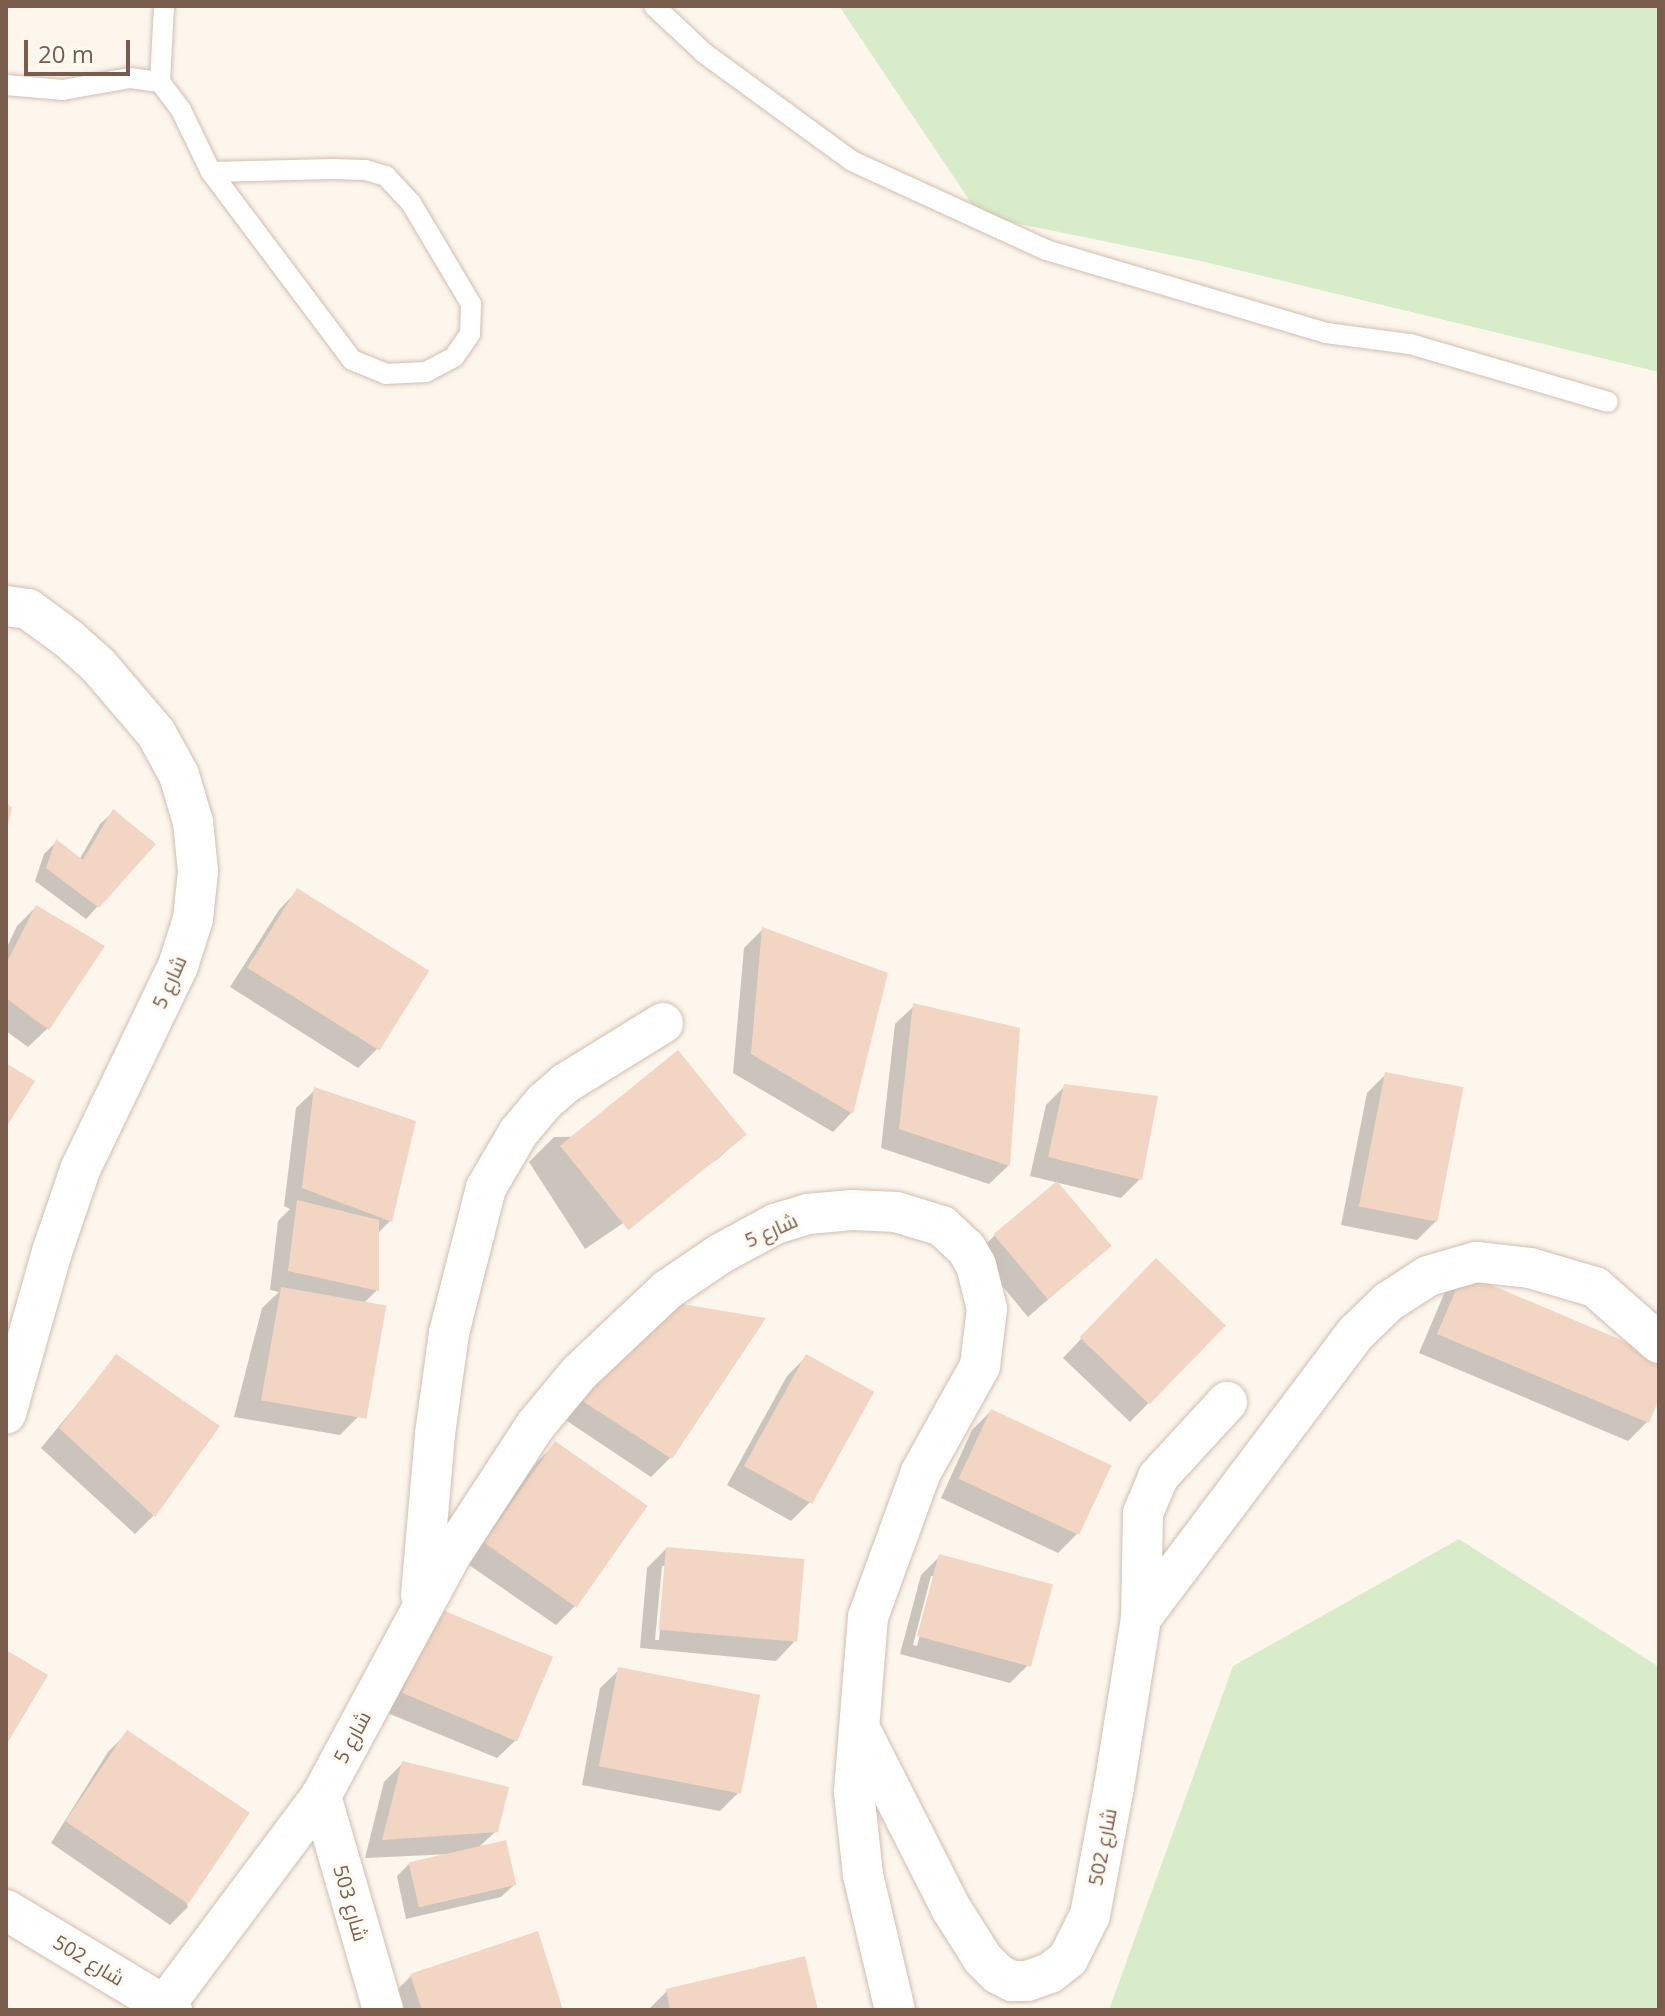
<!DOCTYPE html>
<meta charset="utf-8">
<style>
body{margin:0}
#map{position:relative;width:1665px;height:2016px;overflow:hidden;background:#fdf6ec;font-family:"Open Sans",Cairo,sans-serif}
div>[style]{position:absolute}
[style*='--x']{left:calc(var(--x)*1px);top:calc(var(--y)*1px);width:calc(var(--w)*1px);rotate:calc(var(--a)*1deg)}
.green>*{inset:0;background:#d8ecc9}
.shadow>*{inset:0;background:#0003}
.building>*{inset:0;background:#f3d5c3;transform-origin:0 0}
.roads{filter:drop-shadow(0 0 2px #d1beb0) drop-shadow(0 0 2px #d1beb0)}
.service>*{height:20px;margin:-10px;padding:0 10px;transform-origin:10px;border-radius:10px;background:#fff}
.minor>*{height:40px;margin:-20px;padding:0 20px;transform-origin:20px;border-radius:20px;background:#fff}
span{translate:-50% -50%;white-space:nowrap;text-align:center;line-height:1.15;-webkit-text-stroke:6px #fffaf3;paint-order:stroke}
.street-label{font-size:20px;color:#7a5c4d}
.frame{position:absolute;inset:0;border:8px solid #7a5c4d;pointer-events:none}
.scale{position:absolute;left:24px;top:40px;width:106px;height:36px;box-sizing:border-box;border:4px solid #7a5c4d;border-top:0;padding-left:10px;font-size:24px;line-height:28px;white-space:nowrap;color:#7a5c4d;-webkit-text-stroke:6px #fffaf3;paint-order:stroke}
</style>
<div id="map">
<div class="green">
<i style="clip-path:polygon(839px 6px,1659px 6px,1659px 372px,1201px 261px,980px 216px)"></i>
<i style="clip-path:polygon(1459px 1539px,1659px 1667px,1659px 2010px,1109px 2010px,1233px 1666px)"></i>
</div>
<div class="shadow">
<i style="clip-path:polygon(113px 812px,98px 906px,86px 919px,35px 881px,44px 854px,56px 842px,79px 860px,100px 824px)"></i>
<i style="clip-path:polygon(297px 891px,426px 972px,377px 1049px,358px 1068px,230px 987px,279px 910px)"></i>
<i style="clip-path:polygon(36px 907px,102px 947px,47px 1029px,28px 1047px,6px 1031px,6px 949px,17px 926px)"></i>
<i style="clip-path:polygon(763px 929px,851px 1113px,833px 1132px,733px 1073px,744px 948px)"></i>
<i style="clip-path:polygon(914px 1006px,1018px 1030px,1008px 1166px,989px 1184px,881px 1148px,895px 1024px)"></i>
<i style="clip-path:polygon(1386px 1074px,1436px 1221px,1417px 1240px,1341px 1225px,1367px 1093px)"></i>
<i style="clip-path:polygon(1065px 1086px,1140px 1179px,1121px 1198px,1030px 1176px,1046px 1105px)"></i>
<i style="clip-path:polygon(315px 1090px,390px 1221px,377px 1234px,377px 1290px,363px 1304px,359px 1416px,340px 1435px,234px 1417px,262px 1308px,279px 1292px,270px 1290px,278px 1221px,290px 1209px,284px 1206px,296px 1108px)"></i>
<i style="clip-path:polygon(744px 1134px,719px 1158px,585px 1249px,529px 1162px,554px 1137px)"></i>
<i style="clip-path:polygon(995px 1235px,1109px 1246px,1028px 1317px,976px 1254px)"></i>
<i style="clip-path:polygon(1463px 1275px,1659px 1394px,1647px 1422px,1628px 1441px,1419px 1353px,1444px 1294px)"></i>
<i style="clip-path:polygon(1137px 1280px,1224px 1325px,1130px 1422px,1063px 1358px)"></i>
<i style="clip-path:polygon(763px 1319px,670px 1458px,651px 1477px,564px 1419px,651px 1323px)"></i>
<i style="clip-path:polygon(116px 1357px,154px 1515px,135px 1534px,41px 1448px)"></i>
<i style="clip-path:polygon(806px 1357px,871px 1392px,810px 1502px,791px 1521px,727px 1485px,787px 1376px)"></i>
<i style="clip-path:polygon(991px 1411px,1109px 1466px,1077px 1534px,1058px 1553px,941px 1498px,972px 1430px)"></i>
<i style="clip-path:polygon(555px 1444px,645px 1506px,575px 1606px,556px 1625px,466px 1563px,536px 1463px)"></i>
<i style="clip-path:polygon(evenodd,666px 1549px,794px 1642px,776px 1661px,640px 1648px,647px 1568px,666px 1549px,662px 1566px,666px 1566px,659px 1640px,655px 1640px,662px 1566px)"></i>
<i style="clip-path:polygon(evenodd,940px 1556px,1029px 1664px,1010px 1683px,900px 1654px,921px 1575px,940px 1556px,931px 1576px,936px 1576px,917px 1646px,913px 1645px,931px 1576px)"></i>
<i style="clip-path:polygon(420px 1630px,516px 1740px,497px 1758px,385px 1712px)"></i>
<i style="clip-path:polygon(619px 1670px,739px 1792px,720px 1811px,582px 1785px,600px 1688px)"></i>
<i style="clip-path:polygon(127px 1733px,188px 1907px,170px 1925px,51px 1843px,108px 1752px)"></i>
<i style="clip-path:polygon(403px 1763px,496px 1831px,478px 1848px,514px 1885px,501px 1897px,406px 1919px,397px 1876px,409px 1864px,453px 1854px,365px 1858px,384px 1782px)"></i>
<i style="clip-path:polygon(411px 1976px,561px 2010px,397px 2010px,392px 1995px)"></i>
<i style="clip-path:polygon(667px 1991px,816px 2010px,648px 2010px)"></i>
</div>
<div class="building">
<i style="clip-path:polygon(6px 802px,12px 808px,7px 829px,6px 829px)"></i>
<i style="clip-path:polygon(113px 809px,156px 844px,99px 908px,46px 868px,56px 839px,83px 860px)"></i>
<i style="left:297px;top:888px;width:156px;height:94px;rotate:32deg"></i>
<i style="clip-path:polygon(36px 905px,105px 946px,49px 1030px,6px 998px,6px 964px)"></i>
<i style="clip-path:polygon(762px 927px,888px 973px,853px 1114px,751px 1054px)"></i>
<i style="clip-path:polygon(913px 1003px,1020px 1028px,1010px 1166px,899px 1129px)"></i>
<i style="left:678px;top:1050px;width:109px;height:152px;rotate:51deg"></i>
<i style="clip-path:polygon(6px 1063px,35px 1081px,6px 1128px)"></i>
<i style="left:1385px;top:1072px;width:80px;height:137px;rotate:11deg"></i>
<i style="clip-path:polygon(1064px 1084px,1158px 1096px,1142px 1180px,1048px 1157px)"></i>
<i style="clip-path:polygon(314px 1087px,416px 1121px,392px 1222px,302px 1188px)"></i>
<i style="left:1057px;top:1181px;width:85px;height:83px;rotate:50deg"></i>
<i style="clip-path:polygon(297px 1200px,379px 1220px,379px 1291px,288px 1271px)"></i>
<i style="left:1156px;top:1258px;width:97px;height:110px;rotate:44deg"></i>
<i style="clip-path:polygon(1463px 1273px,1659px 1356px,1659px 1399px,1649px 1423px,1437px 1334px)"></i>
<i style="left:281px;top:1287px;width:107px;height:115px;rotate:10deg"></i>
<i style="clip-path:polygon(670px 1302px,766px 1318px,672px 1459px,581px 1400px)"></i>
<i style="clip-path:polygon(116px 1354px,220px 1426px,155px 1517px,59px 1428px)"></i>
<i style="left:806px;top:1354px;width:78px;height:128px;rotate:29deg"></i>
<i style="left:991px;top:1409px;width:133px;height:77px;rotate:25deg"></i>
<i style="left:555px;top:1441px;width:113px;height:124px;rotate:35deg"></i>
<i style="left:666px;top:1547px;width:139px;height:83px;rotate:5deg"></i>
<i style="left:939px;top:1554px;width:118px;height:85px;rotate:15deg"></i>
<i style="left:438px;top:1608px;width:125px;height:92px;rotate:23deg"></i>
<i style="clip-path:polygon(6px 1650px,48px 1675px,6px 1745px)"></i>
<i style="left:618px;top:1667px;width:145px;height:101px;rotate:11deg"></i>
<i style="left:127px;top:1730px;width:148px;height:110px;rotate:34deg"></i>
<i style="clip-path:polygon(402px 1761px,509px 1787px,498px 1832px,382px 1840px)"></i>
<i style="left:506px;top:1840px;width:46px;height:100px;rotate:77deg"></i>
<i style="clip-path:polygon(538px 1931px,563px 2010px,422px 2010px,410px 1974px)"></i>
<i style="clip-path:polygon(805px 1956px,818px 2010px,670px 2010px,666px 1989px)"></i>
</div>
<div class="roads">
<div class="service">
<i style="--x:654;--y:6;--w:69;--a:43.2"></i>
<i style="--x:704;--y:53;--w:183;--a:36.1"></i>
<i style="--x:852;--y:161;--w:213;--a:24.6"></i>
<i style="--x:1046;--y:250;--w:292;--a:16.5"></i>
<i style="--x:1326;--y:333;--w:85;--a:7.5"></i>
<i style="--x:1410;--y:344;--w:206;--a:16.3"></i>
<i style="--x:160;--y:82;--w:76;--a:-87"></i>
<i style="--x:6;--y:85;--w:57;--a:5"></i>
<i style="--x:63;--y:90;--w:68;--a:-10.2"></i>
<i style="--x:130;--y:78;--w:30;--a:8"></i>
<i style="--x:160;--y:82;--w:35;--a:53"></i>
<i style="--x:181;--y:110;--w:69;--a:64.2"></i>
<i style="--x:211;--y:172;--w:235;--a:53.1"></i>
<i style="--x:352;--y:360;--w:37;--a:22"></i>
<i style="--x:386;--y:374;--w:40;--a:-2.9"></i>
<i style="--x:426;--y:372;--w:32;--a:-28"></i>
<i style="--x:454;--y:357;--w:28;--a:-55"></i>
<i style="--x:470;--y:334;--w:30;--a:-88"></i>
<i style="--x:471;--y:304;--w:117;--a:-120.7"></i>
<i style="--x:411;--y:203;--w:37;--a:-133"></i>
<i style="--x:386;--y:176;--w:22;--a:-164"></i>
<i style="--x:365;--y:170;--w:32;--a:-178"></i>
<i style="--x:333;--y:169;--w:122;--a:178.6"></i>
</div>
<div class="minor">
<i style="--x:6;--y:606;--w:22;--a:8"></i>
<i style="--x:28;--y:609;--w:51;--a:36.2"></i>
<i style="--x:69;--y:639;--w:39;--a:42"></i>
<i style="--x:98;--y:665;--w:89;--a:49.5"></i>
<i style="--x:156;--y:733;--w:48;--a:61.3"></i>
<i style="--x:179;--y:775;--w:49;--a:73.4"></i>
<i style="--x:193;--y:822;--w:49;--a:84.2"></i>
<i style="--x:198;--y:871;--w:48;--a:95.9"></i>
<i style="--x:193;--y:919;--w:49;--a:107.7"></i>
<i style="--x:178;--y:966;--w:226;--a:115.7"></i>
<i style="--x:80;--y:1170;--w:87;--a:108.9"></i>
<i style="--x:52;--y:1252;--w:168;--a:105.9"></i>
<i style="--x:421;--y:1595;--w:162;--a:-85"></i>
<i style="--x:435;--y:1434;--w:102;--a:-82.1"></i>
<i style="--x:449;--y:1333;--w:150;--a:-75.7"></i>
<i style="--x:486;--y:1188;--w:64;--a:-59.8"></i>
<i style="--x:518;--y:1133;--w:40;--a:-50"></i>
<i style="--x:544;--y:1102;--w:29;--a:-41"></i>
<i style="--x:566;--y:1083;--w:114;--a:-31.7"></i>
<i style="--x:1141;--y:1618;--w:357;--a:-53"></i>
<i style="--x:1356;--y:1333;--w:45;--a:-44.1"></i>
<i style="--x:1388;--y:1302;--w:48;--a:-33"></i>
<i style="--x:1428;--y:1276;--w:50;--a:-16.3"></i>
<i style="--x:1476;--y:1262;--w:54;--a:6.3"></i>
<i style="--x:1530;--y:1268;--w:68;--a:16.3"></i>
<i style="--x:1595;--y:1287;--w:85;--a:41.2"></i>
<i style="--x:860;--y:1729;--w:203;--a:63.1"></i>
<i style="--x:952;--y:1910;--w:58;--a:57.7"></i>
<i style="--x:983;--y:1959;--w:21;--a:45"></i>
<i style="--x:998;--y:1974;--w:16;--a:27"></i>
<i style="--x:1012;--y:1981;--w:15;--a:0"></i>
<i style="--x:1027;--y:1981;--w:24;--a:-19"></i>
<i style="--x:1050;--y:1973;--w:23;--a:-38"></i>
<i style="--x:1068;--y:1959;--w:49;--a:-63.4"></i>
<i style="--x:1090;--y:1915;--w:130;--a:-79.4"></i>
<i style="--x:1114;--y:1787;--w:171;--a:-80.9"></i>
<i style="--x:1141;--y:1618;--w:105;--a:-88.9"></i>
<i style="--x:1143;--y:1513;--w:39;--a:-67"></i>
<i style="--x:1158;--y:1477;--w:102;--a:-47.4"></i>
<i style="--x:321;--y:1796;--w:223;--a:73.8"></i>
<i style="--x:6;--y:1910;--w:194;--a:31.1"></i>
<i style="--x:161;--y:2010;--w:267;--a:-53.2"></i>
<i style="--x:321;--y:1796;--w:270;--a:-61.7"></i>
<i style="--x:449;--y:1558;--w:158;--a:-56.9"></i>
<i style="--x:535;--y:1426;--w:69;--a:-50.3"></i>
<i style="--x:579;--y:1373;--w:121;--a:-43.3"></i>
<i style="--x:667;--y:1290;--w:64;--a:-34.2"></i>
<i style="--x:720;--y:1254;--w:63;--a:-28.6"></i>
<i style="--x:775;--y:1224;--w:34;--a:-17"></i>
<i style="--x:808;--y:1214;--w:44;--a:-5.2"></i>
<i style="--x:852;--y:1210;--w:44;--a:2.6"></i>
<i style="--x:896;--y:1212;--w:48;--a:16.9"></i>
<i style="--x:942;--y:1226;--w:33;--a:43"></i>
<i style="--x:966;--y:1248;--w:20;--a:60"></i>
<i style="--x:976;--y:1265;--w:45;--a:76"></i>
<i style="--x:987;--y:1309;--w:57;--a:97"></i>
<i style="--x:980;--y:1366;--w:121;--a:119.1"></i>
<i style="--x:921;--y:1472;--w:154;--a:110.1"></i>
<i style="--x:868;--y:1617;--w:176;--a:94.6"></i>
<i style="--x:854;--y:1792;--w:83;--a:83.8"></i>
<i style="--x:863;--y:1875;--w:139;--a:76.7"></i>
</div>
</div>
<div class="street-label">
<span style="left:169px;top:982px;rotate:-66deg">شارع 5</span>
<span style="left:771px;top:1230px;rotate:-24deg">شارع 5</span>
<span style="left:352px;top:1737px;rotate:-62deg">شارع 5</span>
<span style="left:1102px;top:1847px;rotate:-79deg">شارع 502</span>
<span style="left:351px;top:1903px;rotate:74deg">شارع 503</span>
<span style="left:89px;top:1960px;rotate:31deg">شارع 502</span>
</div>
<div class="frame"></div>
<div class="scale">20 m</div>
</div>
